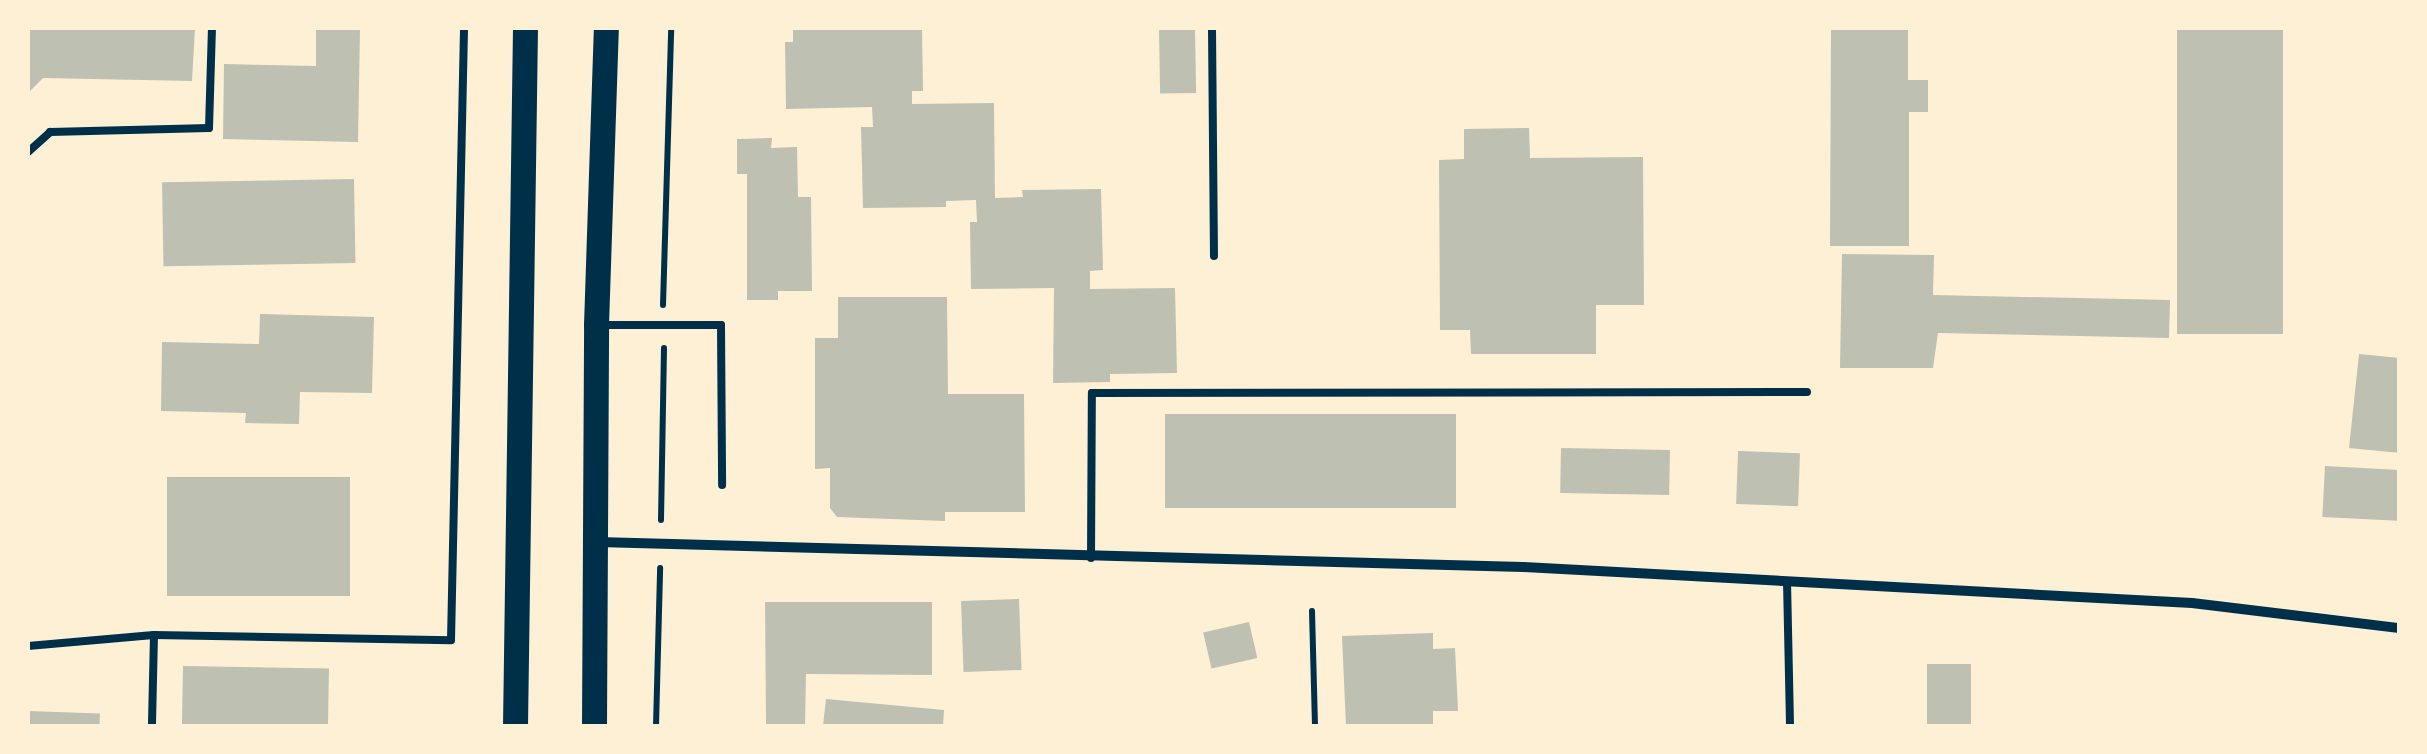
<!DOCTYPE html>
<style>
body{margin:0}
#map{position:relative;width:2427px;height:754px;overflow:hidden;background:#fdf0d5;font-family:"Noto Sans",sans-serif}
div>[style]{position:absolute}
[style*='--x']{left:calc(var(--x)*1px);top:calc(var(--y)*1px);width:calc(var(--w)*1px);rotate:calc(var(--a)*1deg)}
.building>*{inset:0;background:#bec0b2;transform-origin:0 0}
.path>*{height:6px;margin:-3px;padding:0 3px;transform-origin:3px;border-radius:3px;background:#003049}
.service>*{height:8px;margin:-4px;padding:0 4px;transform-origin:4px;border-radius:4px;background:#003049}
.minor>*{height:10px;margin:-5px;padding:0 5px;transform-origin:5px;border-radius:5px;background:#003049}
.primary>*{height:25px;margin:-12.5px;padding:0 12.5px;transform-origin:12.5px;border-radius:12.5px;background:#003049}
span{translate:-50% -50%;white-space:nowrap;text-align:center;line-height:1.15;-webkit-text-stroke:8px #fdf0d5;paint-order:stroke}
.frame{position:absolute;inset:0;border:30px solid #fdf0d5;pointer-events:none}
</style>
<div id="map">
<div class="building">
<i style="clip-path:polygon(28px 28px,195px 28px,192px 81px,43px 78px,28px 93px)"></i>
<i style="clip-path:polygon(316px 28px,360px 28px,358px 142px,223px 139px,224px 64px,316px 66px)"></i>
<i style="clip-path:polygon(793px 28px,922px 28px,923px 91px,912px 91px,912px 104px,994px 103px,995px 198px,1023px 197px,1022px 190px,1101px 189px,1103px 270px,1090px 271px,1090px 289px,1175px 288px,1177px 373px,1110px 374px,1110px 382px,1053px 383px,1054px 288px,971px 289px,970px 222px,977px 222px,976px 200px,946px 201px,946px 207px,863px 208px,861px 127px,873px 127px,872px 107px,786px 109px,785px 42px,793px 42px)"></i>
<i style="clip-path:polygon(1831px 28px,1908px 28px,1908px 80px,1928px 80px,1928px 112px,1909px 112px,1909px 246px,1830px 246px)"></i>
<i style="left:2177px;top:28px;width:106px;height:306px"></i>
<i style="left:1195px;top:29px;width:64px;height:36px;rotate:89deg"></i>
<i style="clip-path:polygon(1529px 128px,1530px 158px,1643px 157px,1644px 305px,1596px 305px,1596px 354px,1471px 354px,1470px 330px,1440px 330px,1439px 160px,1464px 159px,1464px 129px)"></i>
<i style="clip-path:polygon(772px 138px,771px 148px,797px 147px,798px 197px,811px 197px,812px 291px,778px 291px,778px 300px,747px 300px,747px 174px,737px 174px,737px 139px)"></i>
<i style="left:354px;top:179px;width:84px;height:192px;rotate:89deg"></i>
<i style="clip-path:polygon(1842px 254px,1934px 255px,1933px 295px,2170px 300px,2169px 338px,1938px 333px,1933px 368px,1840px 368px)"></i>
<i style="clip-path:polygon(838px 297px,947px 297px,948px 394px,1024px 394px,1025px 512px,945px 512px,945px 521px,837px 517px,830px 508px,830px 468px,815px 469px,815px 338px,838px 338px)"></i>
<i style="clip-path:polygon(260px 314px,374px 317px,372px 393px,300px 392px,299px 424px,245px 423px,246px 413px,161px 411px,162px 342px,259px 344px)"></i>
<i style="clip-path:polygon(2359px 354px,2400px 358px,2400px 453px,2349px 448px)"></i>
<i style="left:1165px;top:414px;width:291px;height:94px"></i>
<i style="left:1561px;top:448px;width:109px;height:45px;rotate:1deg"></i>
<i style="left:1738px;top:451px;width:62px;height:53px;rotate:2deg"></i>
<i style="left:2325px;top:466px;width:75px;height:51px;rotate:3deg"></i>
<i style="left:167px;top:477px;width:183px;height:119px"></i>
<i style="left:1019px;top:599px;width:71px;height:58px;rotate:88deg"></i>
<i style="clip-path:polygon(765px 602px,932px 602px,932px 675px,806px 674px,805px 726px,766px 726px)"></i>
<i style="left:1249px;top:622px;width:37px;height:47px;rotate:77deg"></i>
<i style="clip-path:polygon(1433px 633px,1433px 649px,1455px 648px,1458px 711px,1433px 711px,1433px 726px,1346px 726px,1342px 636px)"></i>
<i style="left:1927px;top:664px;width:44px;height:62px"></i>
<i style="left:183px;top:666px;width:146px;height:60px;rotate:1deg"></i>
<i style="clip-path:polygon(826px 699px,944px 710px,943px 726px,823px 726px)"></i>
<i style="left:28px;top:711px;width:72px;height:15px;rotate:2deg"></i>
</div>
<div class="path">
<i style="--x:663;--y:305;--w:277;--a:-88.3"></i>
<i style="--x:661;--y:520;--w:172;--a:-89"></i>
<i style="--x:1312;--y:611;--w:115;--a:88.5"></i>
<i style="--x:656;--y:726;--w:158;--a:-88.5"></i>
</div>
<div class="service">
<i style="--x:1212;--y:28;--w:228;--a:89.5"></i>
<i style="--x:28;--y:152;--w:30;--a:-42"></i>
<i style="--x:50;--y:132;--w:159;--a:-1.4"></i>
<i style="--x:209;--y:128;--w:100;--a:-88.3"></i>
<i style="--x:600;--y:325;--w:121;--a:0"></i>
<i style="--x:721;--y:325;--w:160;--a:89.6"></i>
<i style="--x:1091;--y:558;--w:165;--a:-89.7"></i>
<i style="--x:1092;--y:393;--w:715;--a:-0.08"></i>
<i style="--x:1787;--y:581;--w:145;--a:88.8"></i>
<i style="--x:154;--y:635;--w:297;--a:1"></i>
<i style="--x:451;--y:640;--w:612;--a:-88.78"></i>
<i style="--x:28;--y:646;--w:126;--a:-5"></i>
<i style="--x:154;--y:635;--w:91;--a:91.3"></i>
</div>
<div class="minor">
<i style="--x:598;--y:542;--w:925;--a:1.55"></i>
<i style="--x:1523;--y:567;--w:670;--a:3.08"></i>
<i style="--x:2192;--y:603;--w:209;--a:6.9"></i>
</div>
<div class="primary">
<i style="--x:515;--y:726;--w:698;--a:-89.18"></i>
<i style="--x:594;--y:726;--w:401;--a:-89.7"></i>
<i style="--x:596;--y:325;--w:297;--a:-88.1"></i>
</div>
<div class="frame"></div>
</div>
